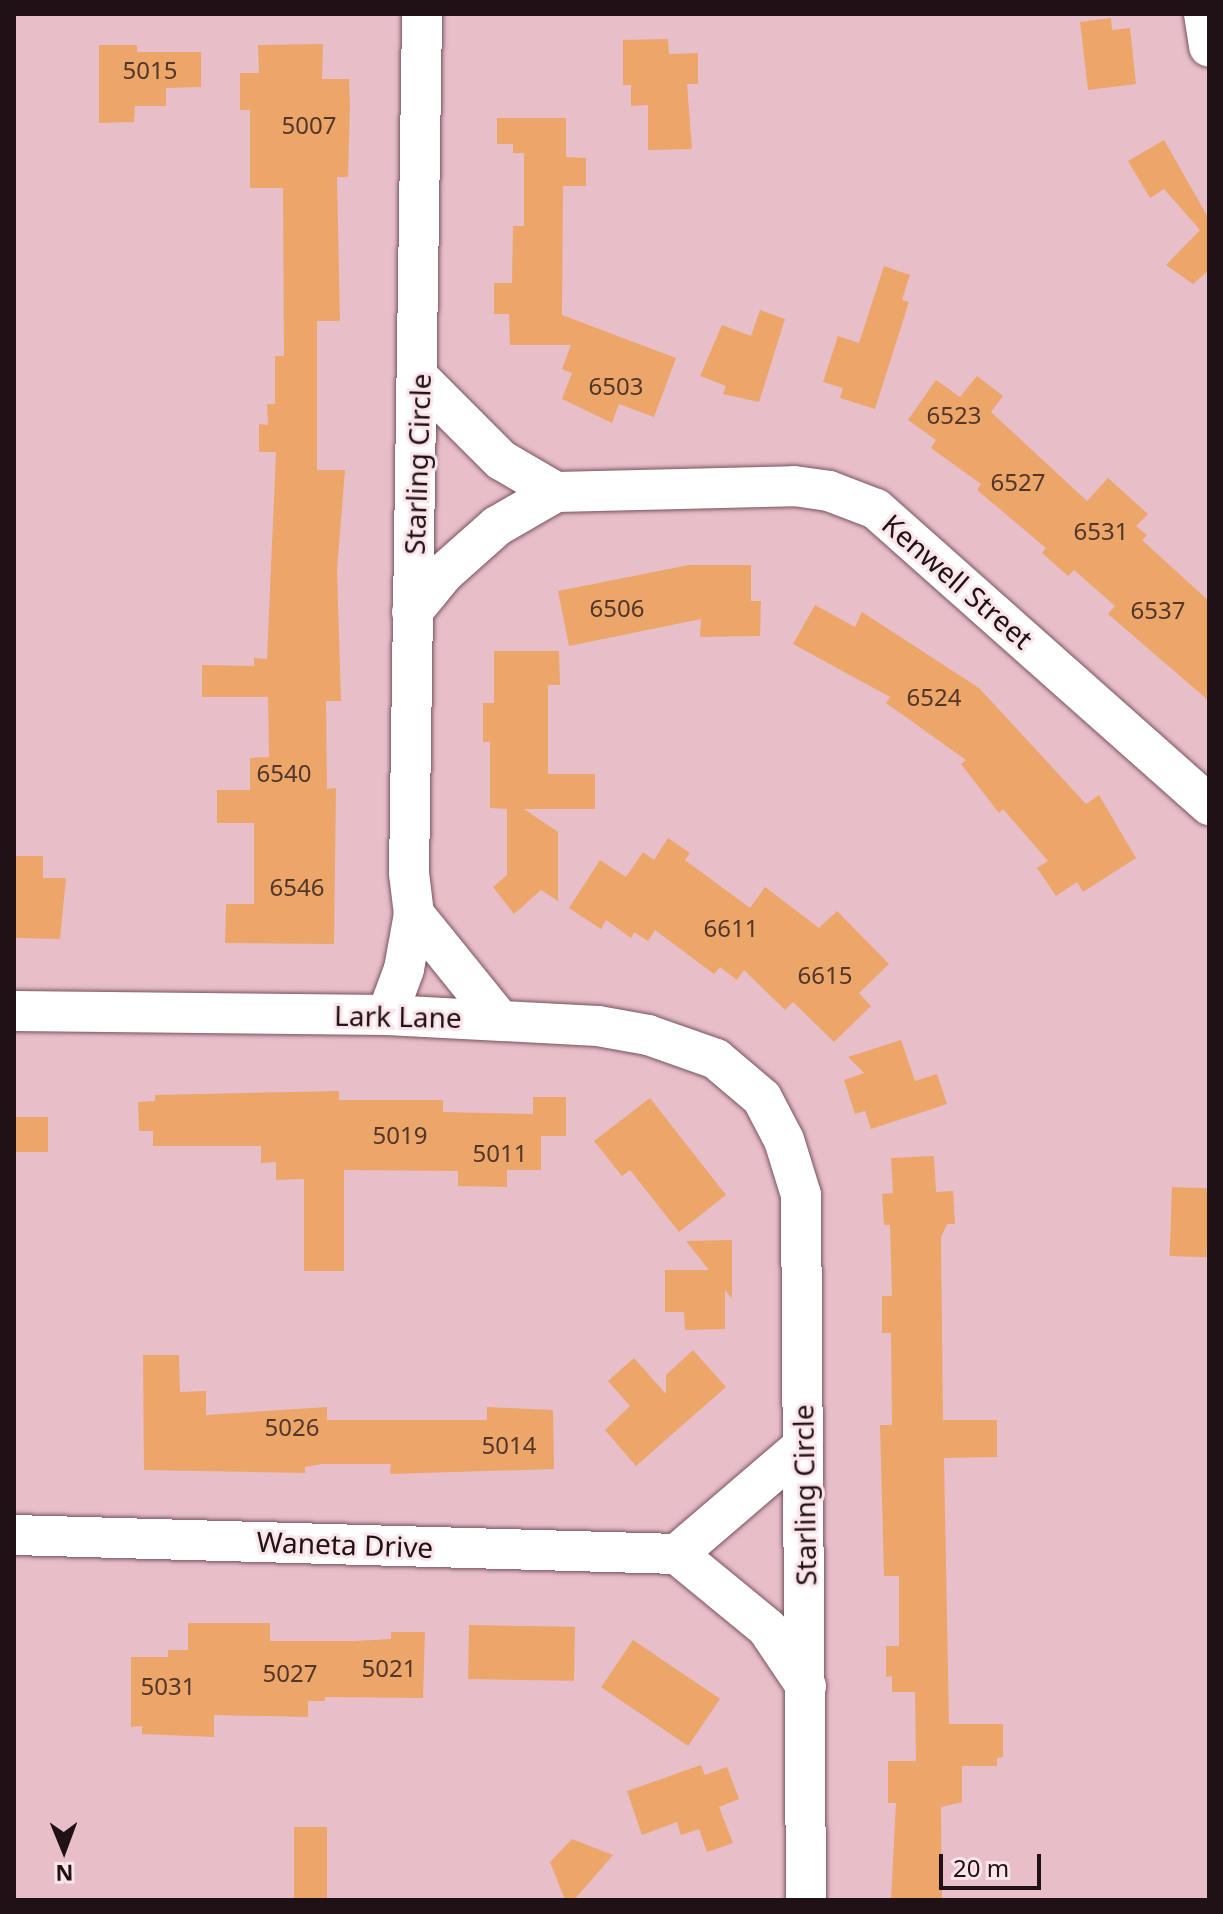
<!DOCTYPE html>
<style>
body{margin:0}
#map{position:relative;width:1223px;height:1914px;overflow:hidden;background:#e8bec9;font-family:"Noto Sans",sans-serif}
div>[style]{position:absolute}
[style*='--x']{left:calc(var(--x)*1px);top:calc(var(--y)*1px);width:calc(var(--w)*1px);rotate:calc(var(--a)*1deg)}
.building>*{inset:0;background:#eca66a;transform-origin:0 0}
.roads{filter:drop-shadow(0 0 2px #77535d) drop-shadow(0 0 2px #77535d)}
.minor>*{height:40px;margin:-20px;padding:0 20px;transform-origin:20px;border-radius:20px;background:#fff}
span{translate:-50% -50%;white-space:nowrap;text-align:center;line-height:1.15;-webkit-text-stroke:6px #fbe5ea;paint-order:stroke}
.number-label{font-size:24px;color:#52362a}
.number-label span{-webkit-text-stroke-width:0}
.street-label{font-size:28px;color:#1f1115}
.frame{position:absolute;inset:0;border:16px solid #1f1115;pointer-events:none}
.north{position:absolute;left:24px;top:1810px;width:80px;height:80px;-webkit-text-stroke:6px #fbe5ea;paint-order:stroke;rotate:179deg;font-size:22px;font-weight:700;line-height:32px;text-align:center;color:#1f1115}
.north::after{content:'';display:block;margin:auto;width:28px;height:36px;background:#1f1115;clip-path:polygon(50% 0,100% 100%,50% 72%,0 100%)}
.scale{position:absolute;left:939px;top:1854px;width:102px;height:36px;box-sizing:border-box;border:4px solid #1f1115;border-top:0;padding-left:10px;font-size:24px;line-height:28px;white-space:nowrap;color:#1f1115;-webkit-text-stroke:6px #fbe5ea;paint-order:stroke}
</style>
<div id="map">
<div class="building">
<i style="clip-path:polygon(1111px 18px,1112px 30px,1130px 28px,1136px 84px,1088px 90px,1080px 22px)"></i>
<i style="clip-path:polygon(668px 39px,669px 54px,698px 53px,698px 84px,687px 84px,692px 149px,648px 150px,648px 105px,631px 106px,631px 85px,623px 85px,623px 40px)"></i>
<i style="clip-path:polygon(323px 44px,322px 79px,349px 79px,350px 105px,348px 177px,337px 177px,340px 321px,317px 321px,317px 470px,345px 470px,337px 570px,341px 701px,326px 701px,327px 789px,336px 788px,334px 944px,225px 943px,226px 904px,254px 904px,254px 823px,217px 823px,217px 790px,250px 790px,250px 758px,269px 757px,268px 697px,202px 697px,202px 665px,254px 666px,254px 658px,267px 659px,276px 452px,259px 452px,259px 424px,268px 425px,267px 404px,275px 404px,275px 356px,284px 356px,283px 188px,250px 188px,250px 110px,240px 110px,240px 73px,259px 73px,258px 45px)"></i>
<i style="clip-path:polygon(99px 45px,137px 45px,137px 52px,201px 52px,201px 87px,166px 88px,166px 106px,135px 106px,134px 122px,99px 123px)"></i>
<i style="clip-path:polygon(497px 118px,566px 118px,566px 157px,586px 158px,586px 186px,563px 186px,562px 315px,676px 358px,654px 417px,619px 404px,612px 423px,562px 399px,572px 373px,562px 369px,571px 345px,510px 345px,509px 314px,494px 314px,494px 283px,512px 283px,513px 226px,524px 226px,524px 153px,513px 153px,513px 144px,497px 144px)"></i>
<i style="clip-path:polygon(1164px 140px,1209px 219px,1209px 270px,1193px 284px,1166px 265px,1200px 230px,1164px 189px,1150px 198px,1128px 161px)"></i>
<i style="clip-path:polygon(884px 266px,910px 275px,902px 300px,909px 302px,875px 409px,840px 398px,843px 388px,823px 382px,838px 336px,859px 343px)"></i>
<i style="clip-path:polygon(760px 310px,785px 319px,759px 402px,723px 394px,726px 386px,700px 376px,722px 325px,751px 336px)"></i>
<i style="clip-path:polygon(977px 376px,1003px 396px,991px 412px,1087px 501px,1108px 478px,1148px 514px,1136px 526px,1147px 535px,1142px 540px,1209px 601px,1209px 701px,1108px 614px,1115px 606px,1074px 570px,1068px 576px,1042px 553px,1046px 548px,977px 490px,981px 484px,931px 448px,936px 440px,908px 420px,936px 380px,960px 397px)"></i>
<i style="clip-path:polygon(689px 565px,751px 565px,751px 601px,761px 601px,760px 636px,700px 637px,701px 619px,569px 646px,558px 591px)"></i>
<i style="clip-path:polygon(815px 605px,855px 627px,862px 612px,979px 688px,1086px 804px,1099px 795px,1136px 858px,1083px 892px,1077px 882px,1056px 896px,1037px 868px,1048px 861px,1003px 809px,999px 813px,961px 764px,966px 760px,886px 703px,890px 697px,793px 644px)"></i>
<i style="clip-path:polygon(494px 651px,559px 651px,560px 685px,548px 685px,548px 774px,595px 774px,595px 809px,524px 809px,558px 832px,558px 901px,541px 890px,514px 914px,493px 887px,507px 875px,507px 809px,490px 808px,490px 742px,483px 742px,483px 703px,494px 703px)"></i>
<i style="clip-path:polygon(668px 838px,690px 853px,685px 860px,750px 908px,765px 887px,819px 928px,837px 911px,889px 964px,859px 993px,871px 1006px,834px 1042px,793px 1002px,785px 1010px,744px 970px,737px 980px,720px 967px,714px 974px,655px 930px,648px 941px,634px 932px,631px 938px,606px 920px,601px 929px,569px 908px,600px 860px,626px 877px,643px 852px,654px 860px)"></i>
<i style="clip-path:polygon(14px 856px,43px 856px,43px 878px,66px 878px,60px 939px,16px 938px)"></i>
<i style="clip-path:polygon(901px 1040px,915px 1081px,937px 1074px,947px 1104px,871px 1129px,865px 1111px,855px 1114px,844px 1080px,864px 1073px,848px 1057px)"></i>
<i style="clip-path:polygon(339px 1091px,339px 1100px,443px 1100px,443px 1112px,533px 1114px,533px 1097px,566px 1097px,566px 1136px,541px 1136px,541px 1170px,507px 1170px,507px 1187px,458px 1186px,458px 1171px,344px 1170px,344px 1271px,304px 1271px,304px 1179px,276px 1180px,276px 1162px,261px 1163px,261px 1146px,153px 1146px,153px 1131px,139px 1131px,138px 1102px,155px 1101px,155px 1095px)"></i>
<i style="clip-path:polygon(650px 1098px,726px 1195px,679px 1232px,630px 1170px,622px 1176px,594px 1141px)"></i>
<i style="left:14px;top:1117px;width:34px;height:35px"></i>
<i style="clip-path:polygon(934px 1156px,936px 1192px,953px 1191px,955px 1224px,947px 1224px,941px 1237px,943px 1420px,997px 1420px,997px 1457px,944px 1458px,949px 1724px,1003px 1724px,1003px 1757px,997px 1758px,997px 1766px,962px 1766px,962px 1802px,941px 1807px,942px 1900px,891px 1900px,896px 1803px,888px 1803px,888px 1761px,916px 1761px,915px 1692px,892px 1692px,892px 1676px,886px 1677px,886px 1646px,899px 1646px,899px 1576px,884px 1576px,880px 1425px,892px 1425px,891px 1333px,882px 1333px,882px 1296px,892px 1296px,890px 1225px,884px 1225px,882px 1194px,893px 1193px,891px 1158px)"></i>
<i style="left:1172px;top:1187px;width:37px;height:69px;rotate:2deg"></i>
<i style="clip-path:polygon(732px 1240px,732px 1299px,725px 1290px,725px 1329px,685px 1330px,684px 1312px,665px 1312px,665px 1270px,709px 1270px,686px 1241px)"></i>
<i style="clip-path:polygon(693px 1350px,726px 1387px,636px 1466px,605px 1430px,630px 1406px,608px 1381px,634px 1358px,666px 1394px,666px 1375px)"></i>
<i style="clip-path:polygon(143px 1355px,179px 1355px,180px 1392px,206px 1391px,206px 1415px,327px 1407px,327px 1420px,487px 1420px,487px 1407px,553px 1410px,554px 1469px,390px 1474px,391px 1464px,322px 1464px,305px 1467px,305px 1473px,144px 1470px)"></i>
<i style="clip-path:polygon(188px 1623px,270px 1623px,270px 1641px,355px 1641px,391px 1639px,391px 1632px,425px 1632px,423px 1698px,325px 1697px,325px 1701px,308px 1701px,308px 1717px,214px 1715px,214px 1737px,142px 1734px,142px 1726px,131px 1727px,131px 1657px,168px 1657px,168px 1650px,188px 1650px)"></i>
<i style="left:469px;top:1625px;width:106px;height:54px;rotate:1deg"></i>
<i style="left:633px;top:1640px;width:105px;height:57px;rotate:34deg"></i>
<i style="clip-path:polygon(701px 1765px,705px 1775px,727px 1767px,739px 1799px,719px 1807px,733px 1843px,707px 1852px,699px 1829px,681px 1835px,677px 1822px,642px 1835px,627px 1791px)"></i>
<i style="left:294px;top:1827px;width:33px;height:73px"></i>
<i style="clip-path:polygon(572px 1839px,613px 1855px,574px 1900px,565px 1900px,550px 1862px)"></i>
</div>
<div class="roads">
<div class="minor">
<i style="--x:1204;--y:14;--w:33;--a:81"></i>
<i style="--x:420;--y:379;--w:115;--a:45"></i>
<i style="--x:501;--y:460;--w:64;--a:30.2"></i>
<i style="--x:556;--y:492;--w:238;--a:-1.4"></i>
<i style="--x:794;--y:486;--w:35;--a:8"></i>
<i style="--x:829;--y:491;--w:50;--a:21"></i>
<i style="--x:876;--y:509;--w:446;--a:41.6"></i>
<i style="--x:412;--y:612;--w:50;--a:-50.6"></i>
<i style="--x:444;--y:573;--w:71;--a:-41.6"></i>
<i style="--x:497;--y:526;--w:68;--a:-30"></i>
<i style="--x:414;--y:914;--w:134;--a:51.1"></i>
<i style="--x:14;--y:1011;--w:373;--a:0.6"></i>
<i style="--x:387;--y:1015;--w:211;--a:3"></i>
<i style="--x:598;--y:1026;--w:51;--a:10.2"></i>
<i style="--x:648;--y:1035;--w:72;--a:19.4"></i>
<i style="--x:716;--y:1059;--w:60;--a:40.3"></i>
<i style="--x:762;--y:1098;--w:47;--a:62.4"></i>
<i style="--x:784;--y:1140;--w:58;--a:72.8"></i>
<i style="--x:801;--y:1195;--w:705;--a:89.59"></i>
<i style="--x:387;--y:1015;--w:49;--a:-69.7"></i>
<i style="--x:404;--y:969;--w:56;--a:-79.7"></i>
<i style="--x:414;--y:914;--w:41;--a:-97"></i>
<i style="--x:409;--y:873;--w:859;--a:-89.13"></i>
<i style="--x:14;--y:1535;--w:663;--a:1.64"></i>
<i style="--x:677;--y:1554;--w:117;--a:39.4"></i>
<i style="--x:767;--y:1628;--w:70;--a:56.1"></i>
<i style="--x:677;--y:1554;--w:165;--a:-40.6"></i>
</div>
</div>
<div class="number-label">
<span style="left:150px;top:70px">5015</span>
<span style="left:309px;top:125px">5007</span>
<span style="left:616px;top:386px">6503</span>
<span style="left:954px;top:415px">6523</span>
<span style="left:1018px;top:482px">6527</span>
<span style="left:1101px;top:531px">6531</span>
<span style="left:617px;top:608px">6506</span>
<span style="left:1158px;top:610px">6537</span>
<span style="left:934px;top:697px">6524</span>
<span style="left:284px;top:773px">6540</span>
<span style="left:297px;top:887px">6546</span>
<span style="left:731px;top:928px">6611</span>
<span style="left:825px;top:975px">6615</span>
<span style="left:400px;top:1135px">5019</span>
<span style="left:500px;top:1153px">5011</span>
<span style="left:292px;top:1427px">5026</span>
<span style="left:509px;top:1445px">5014</span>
<span style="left:389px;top:1668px">5021</span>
<span style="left:290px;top:1673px">5027</span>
<span style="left:168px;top:1686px">5031</span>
</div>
<div class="street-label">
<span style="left:417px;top:464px;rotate:-88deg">Starling Circle</span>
<span style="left:958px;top:581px;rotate:41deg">Kenwell Street</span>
<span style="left:398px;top:1016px;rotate:1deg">Lark Lane</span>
<span style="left:804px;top:1495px;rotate:-91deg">Starling Circle</span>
<span style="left:345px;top:1544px;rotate:2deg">Waneta Drive</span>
</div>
<div class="frame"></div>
<div class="north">N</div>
<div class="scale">20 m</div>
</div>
